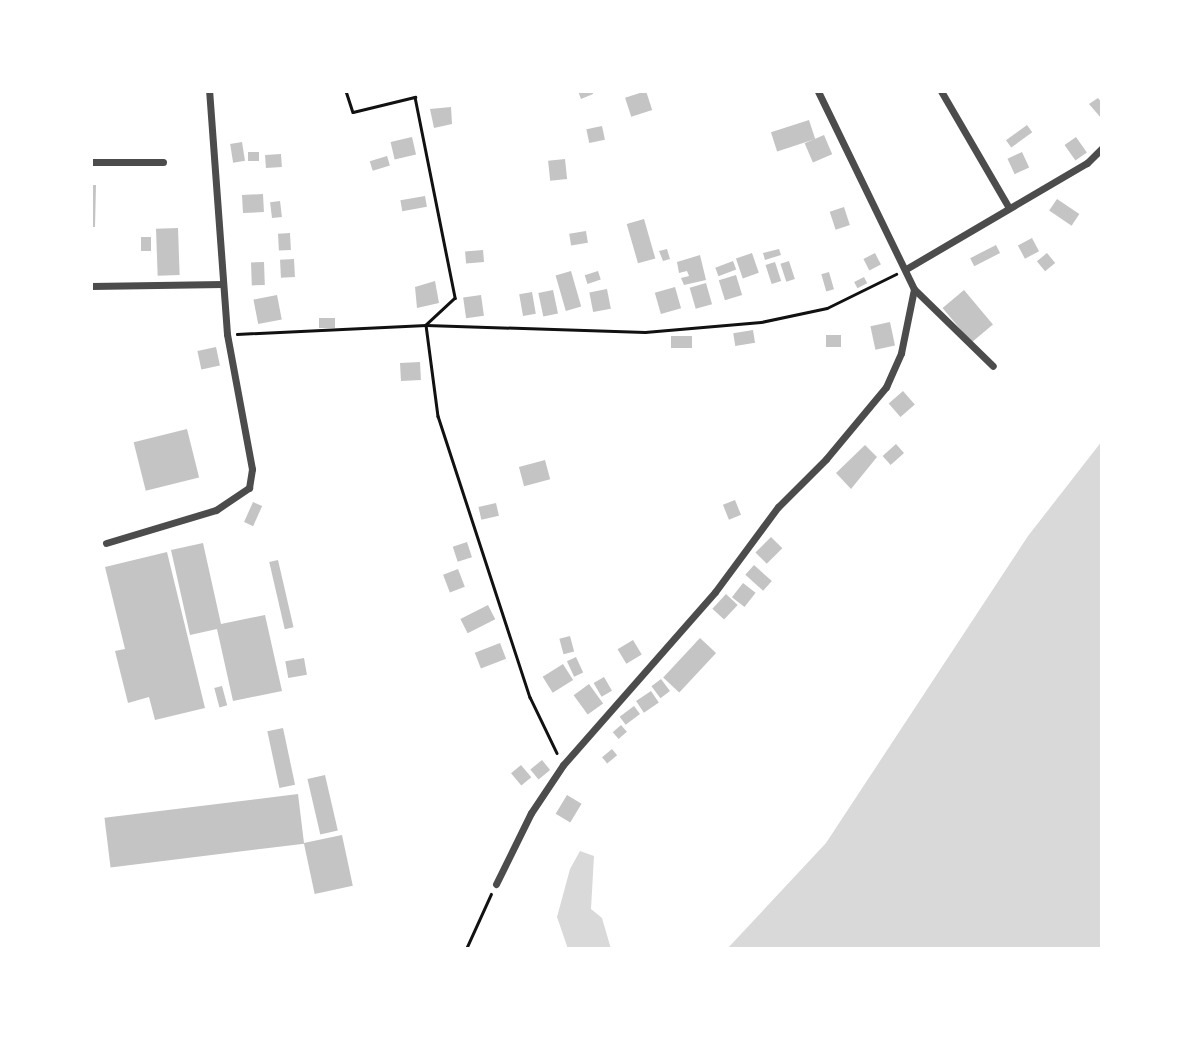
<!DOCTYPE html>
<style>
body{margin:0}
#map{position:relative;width:1193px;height:1040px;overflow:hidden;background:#fff;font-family:"Fira Sans",sans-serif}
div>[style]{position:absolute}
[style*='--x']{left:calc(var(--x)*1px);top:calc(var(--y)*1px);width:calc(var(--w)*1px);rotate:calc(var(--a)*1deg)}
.water>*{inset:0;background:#d9d9d9}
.building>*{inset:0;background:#c4c4c4;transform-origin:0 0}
.path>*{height:2.5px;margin:-1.25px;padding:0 1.25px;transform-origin:1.25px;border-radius:1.25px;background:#111}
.minor>*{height:7px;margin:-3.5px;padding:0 3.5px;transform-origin:3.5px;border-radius:3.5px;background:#4c4c4c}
span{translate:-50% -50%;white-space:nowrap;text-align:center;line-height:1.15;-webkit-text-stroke:6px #fff;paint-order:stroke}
.frame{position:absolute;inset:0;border:93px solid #fff;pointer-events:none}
</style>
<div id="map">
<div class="water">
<i style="clip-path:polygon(1102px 441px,1102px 949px,727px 949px,826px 843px,1028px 536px)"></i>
<i style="clip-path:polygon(580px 851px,594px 856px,591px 909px,602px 918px,611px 949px,568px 949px,557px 917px,570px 869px)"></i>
</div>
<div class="building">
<i style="clip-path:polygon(578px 91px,592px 91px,593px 94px,581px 99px)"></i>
<i style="left:646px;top:91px;width:20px;height:22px;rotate:72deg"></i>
<i style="clip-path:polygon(1098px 98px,1102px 103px,1102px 119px,1089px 104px)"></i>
<i style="clip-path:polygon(451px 107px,452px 124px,434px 128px,430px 109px)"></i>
<i style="left:809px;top:120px;width:20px;height:40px;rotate:72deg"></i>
<i style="left:1027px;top:125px;width:9px;height:26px;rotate:54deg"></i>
<i style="left:602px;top:126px;width:14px;height:16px;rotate:78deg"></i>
<i style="left:824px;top:135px;width:21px;height:21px;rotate:67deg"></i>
<i style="left:412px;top:137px;width:18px;height:22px;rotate:77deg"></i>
<i style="left:1076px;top:137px;width:19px;height:14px;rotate:55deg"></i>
<i style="left:242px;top:142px;width:19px;height:12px;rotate:81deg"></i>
<i style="left:259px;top:152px;width:9px;height:11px;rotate:90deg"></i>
<i style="left:1022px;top:152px;width:17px;height:16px;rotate:65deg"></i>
<i style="left:281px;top:154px;width:13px;height:16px;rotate:86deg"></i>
<i style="left:387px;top:156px;width:10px;height:18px;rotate:73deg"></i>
<i style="left:565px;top:159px;width:20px;height:17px;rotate:84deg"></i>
<i style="clip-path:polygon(91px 185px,96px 185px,95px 227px,91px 227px)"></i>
<i style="left:263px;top:194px;width:18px;height:21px;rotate:87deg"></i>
<i style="left:425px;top:196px;width:11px;height:25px;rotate:80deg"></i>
<i style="left:1057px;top:199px;width:27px;height:14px;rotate:34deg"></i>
<i style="left:280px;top:201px;width:16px;height:10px;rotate:83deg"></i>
<i style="left:844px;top:207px;width:19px;height:15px;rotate:72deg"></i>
<i style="left:644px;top:219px;width:41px;height:18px;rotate:74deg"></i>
<i style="left:178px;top:228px;width:47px;height:22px;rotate:88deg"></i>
<i style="left:586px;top:231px;width:12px;height:17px;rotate:81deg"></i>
<i style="left:290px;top:233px;width:17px;height:12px;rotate:87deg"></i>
<i style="left:141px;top:237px;width:10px;height:14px"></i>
<i style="left:1032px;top:238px;width:15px;height:16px;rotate:62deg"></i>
<i style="left:996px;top:245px;width:9px;height:29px;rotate:63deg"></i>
<i style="clip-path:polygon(667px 249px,670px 259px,663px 261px,659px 251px)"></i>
<i style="clip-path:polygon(779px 249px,781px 255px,765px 260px,763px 253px)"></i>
<i style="left:483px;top:250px;width:12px;height:18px;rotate:85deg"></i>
<i style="left:752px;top:253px;width:21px;height:17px;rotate:71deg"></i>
<i style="left:875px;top:253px;width:13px;height:13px;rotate:63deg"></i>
<i style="left:1047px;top:253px;width:13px;height:13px;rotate:51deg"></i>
<i style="clip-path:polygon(700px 255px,706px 280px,684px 285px,681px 278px,689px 276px,687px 271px,679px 273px,677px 262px)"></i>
<i style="left:294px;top:259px;width:18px;height:14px;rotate:87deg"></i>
<i style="left:733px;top:261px;width:9px;height:19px;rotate:69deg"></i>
<i style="left:789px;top:261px;width:19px;height:9px;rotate:72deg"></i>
<i style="left:264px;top:262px;width:23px;height:13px;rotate:88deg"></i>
<i style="left:775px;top:262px;width:20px;height:10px;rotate:72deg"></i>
<i style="left:571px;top:271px;width:37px;height:16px;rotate:74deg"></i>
<i style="left:598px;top:271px;width:9px;height:14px;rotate:72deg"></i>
<i style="left:829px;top:272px;width:18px;height:8px;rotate:74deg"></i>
<i style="left:736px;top:275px;width:21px;height:18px;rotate:73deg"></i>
<i style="left:864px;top:277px;width:7px;height:11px;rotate:63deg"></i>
<i style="clip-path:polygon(435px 281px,439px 303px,417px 308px,415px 287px)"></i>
<i style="left:706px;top:283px;width:22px;height:17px;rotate:74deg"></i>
<i style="left:675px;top:287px;width:22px;height:21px;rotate:74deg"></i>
<i style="left:607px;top:289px;width:20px;height:18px;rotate:79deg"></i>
<i style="left:553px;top:290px;width:24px;height:15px;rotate:78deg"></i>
<i style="left:964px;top:290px;width:45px;height:28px;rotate:50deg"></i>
<i style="left:532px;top:292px;width:22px;height:13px;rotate:80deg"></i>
<i style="left:277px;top:295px;width:25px;height:24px;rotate:79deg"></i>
<i style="left:481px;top:295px;width:21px;height:18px;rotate:82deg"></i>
<i style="left:319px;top:318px;width:16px;height:10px"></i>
<i style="left:890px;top:322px;width:24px;height:20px;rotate:78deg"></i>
<i style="left:753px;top:330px;width:13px;height:20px;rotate:81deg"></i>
<i style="left:826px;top:335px;width:15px;height:12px"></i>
<i style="left:692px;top:336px;width:12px;height:21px;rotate:90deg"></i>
<i style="left:216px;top:347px;width:19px;height:19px;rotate:78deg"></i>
<i style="left:420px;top:362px;width:18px;height:20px;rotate:87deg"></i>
<i style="left:903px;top:391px;width:18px;height:19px;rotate:49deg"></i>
<i style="left:187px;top:429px;width:50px;height:55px;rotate:76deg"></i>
<i style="left:896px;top:444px;width:12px;height:18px;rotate:48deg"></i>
<i style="clip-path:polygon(865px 445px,877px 457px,851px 489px,836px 473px)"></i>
<i style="left:545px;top:460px;width:20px;height:27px;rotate:75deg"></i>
<i style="left:735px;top:500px;width:16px;height:13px;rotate:68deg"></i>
<i style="left:253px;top:502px;width:10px;height:22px;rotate:24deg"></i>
<i style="left:496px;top:503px;width:13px;height:18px;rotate:77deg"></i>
<i style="left:771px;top:537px;width:16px;height:22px;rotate:45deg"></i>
<i style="left:467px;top:542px;width:16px;height:15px;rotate:72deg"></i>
<i style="clip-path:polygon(203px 543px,221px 624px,265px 615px,282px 691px,233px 701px,217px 629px,190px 635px,171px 550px)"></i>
<i style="clip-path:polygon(167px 552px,205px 708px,155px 720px,149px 697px,128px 703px,115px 651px,125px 649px,105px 567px)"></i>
<i style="left:278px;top:560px;width:69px;height:9px;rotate:77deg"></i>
<i style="left:754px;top:565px;width:24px;height:13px;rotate:42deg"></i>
<i style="left:458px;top:569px;width:19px;height:16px;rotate:69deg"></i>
<i style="left:743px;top:583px;width:16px;height:18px;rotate:38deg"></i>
<i style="left:726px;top:594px;width:16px;height:20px;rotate:43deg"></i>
<i style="left:488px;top:605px;width:16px;height:31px;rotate:63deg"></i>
<i style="left:570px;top:636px;width:16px;height:11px;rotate:75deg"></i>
<i style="left:700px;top:638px;width:22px;height:54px;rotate:43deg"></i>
<i style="left:633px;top:640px;width:17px;height:18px;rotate:59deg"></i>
<i style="left:500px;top:643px;width:17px;height:27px;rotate:69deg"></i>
<i style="left:576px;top:657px;width:17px;height:10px;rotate:65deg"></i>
<i style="left:304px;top:658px;width:17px;height:19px;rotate:80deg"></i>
<i style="left:563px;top:664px;width:19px;height:24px;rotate:58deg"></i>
<i style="left:604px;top:677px;width:16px;height:12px;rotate:60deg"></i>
<i style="left:661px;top:679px;width:15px;height:12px;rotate:53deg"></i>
<i style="left:589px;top:684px;width:24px;height:19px;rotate:54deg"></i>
<i style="left:222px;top:686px;width:20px;height:8px;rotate:75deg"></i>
<i style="left:651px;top:691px;width:14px;height:18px;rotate:56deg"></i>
<i style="left:634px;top:706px;width:10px;height:18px;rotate:53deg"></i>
<i style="left:621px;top:725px;width:9px;height:11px;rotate:49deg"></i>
<i style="left:283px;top:728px;width:58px;height:16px;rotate:78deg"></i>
<i style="left:612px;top:749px;width:8px;height:13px;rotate:50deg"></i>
<i style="left:542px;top:760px;width:13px;height:15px;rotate:51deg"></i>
<i style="left:521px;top:765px;width:16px;height:13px;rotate:50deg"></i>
<i style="left:325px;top:775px;width:57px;height:18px;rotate:77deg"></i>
<i style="left:298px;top:794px;width:50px;height:195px;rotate:83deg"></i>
<i style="left:567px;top:795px;width:17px;height:22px;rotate:31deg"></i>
<i style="left:342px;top:835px;width:52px;height:39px;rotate:78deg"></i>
</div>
<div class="path">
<i style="--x:346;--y:91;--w:22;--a:72"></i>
<i style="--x:353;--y:112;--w:64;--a:-13.6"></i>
<i style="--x:415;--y:97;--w:205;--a:78.7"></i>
<i style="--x:455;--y:298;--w:40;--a:137"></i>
<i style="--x:426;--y:325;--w:92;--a:82.5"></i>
<i style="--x:438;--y:416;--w:296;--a:71.9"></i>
<i style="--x:530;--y:697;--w:62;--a:64.3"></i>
<i style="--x:237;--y:334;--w:189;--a:-2.7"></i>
<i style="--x:426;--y:325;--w:219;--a:1.8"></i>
<i style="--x:645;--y:332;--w:116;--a:-4.9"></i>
<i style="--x:761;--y:322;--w:67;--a:-12"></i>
<i style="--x:827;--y:308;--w:77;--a:-26.2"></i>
<i style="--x:466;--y:949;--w:60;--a:-65.6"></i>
</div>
<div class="minor">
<i style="--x:941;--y:91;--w:135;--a:59.8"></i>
<i style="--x:91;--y:162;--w:72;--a:0"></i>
<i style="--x:906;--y:269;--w:210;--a:-30.4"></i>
<i style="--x:1087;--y:163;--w:21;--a:-45"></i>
<i style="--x:91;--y:286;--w:132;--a:-0.9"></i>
<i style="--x:914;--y:289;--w:110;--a:44.3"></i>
<i style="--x:106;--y:543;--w:115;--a:-16.7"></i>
<i style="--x:216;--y:510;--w:40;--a:-34"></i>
<i style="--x:249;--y:488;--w:19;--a:-81"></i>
<i style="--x:252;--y:469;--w:137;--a:-100.5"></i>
<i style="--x:227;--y:334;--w:244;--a:-94.2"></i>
<i style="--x:496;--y:884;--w:79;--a:-63.8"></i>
<i style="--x:531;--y:813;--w:58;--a:-56.3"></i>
<i style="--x:563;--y:765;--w:230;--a:-48.7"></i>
<i style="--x:715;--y:592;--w:106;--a:-53.5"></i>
<i style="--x:778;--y:507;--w:68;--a:-45"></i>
<i style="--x:826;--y:459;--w:94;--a:-50.2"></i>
<i style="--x:886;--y:387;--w:37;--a:-66"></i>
<i style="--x:901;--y:353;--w:65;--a:-78.5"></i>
<i style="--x:914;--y:289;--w:220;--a:-115.9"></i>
</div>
<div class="frame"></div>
</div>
